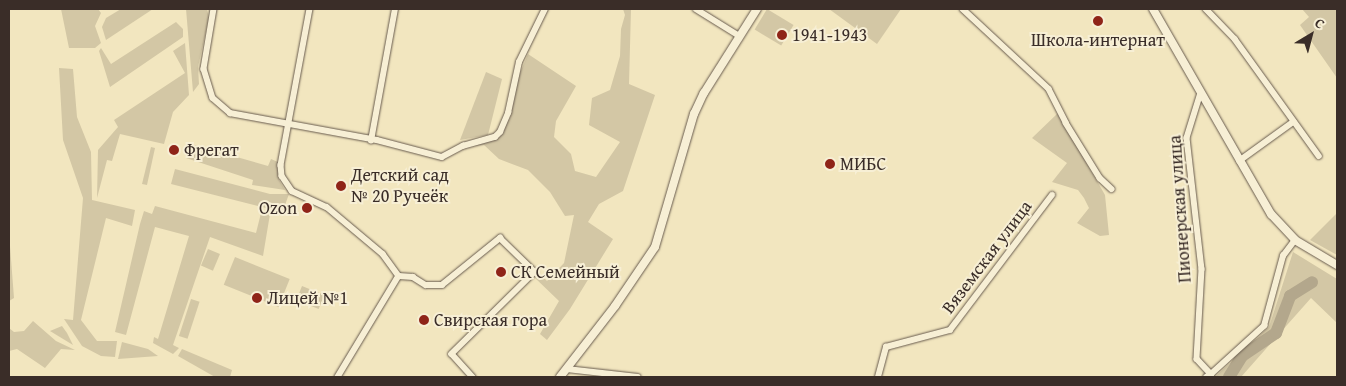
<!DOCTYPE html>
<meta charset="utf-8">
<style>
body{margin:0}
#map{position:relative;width:1346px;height:386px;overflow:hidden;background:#f2e6bf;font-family:"Gentium Book Plus",serif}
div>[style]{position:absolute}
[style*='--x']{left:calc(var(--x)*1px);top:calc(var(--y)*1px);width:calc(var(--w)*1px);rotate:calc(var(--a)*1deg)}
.green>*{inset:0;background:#d3c7a5;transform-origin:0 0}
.river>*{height:12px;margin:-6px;padding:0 6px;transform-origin:6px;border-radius:6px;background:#b3a78c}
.roads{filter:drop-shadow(0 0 1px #685b4e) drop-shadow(0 0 1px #685b4e)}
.street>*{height:5.5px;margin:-2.75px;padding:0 2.75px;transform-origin:2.75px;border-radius:2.75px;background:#f7efd5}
.secondary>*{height:8px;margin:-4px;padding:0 4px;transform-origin:4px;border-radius:4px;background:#f7efd5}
.dots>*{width:14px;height:14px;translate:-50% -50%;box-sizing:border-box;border:2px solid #f7efd5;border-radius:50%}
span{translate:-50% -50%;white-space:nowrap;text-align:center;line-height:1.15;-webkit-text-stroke:4px #f7efd5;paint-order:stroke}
.poi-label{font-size:18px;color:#3a2d28}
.left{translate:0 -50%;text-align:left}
.right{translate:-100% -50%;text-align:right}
.street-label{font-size:18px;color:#3a2d28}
.frame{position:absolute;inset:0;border:10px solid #3a2d28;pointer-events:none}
.north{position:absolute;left:1286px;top:10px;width:50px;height:50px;-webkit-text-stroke:4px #f7efd5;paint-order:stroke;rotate:37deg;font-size:14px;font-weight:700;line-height:20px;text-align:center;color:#3a2d28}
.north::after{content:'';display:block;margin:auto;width:18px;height:22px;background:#3a2d28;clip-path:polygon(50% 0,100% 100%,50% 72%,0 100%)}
</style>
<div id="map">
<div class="green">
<i style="clip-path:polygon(61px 9px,98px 9px,101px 13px,95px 26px,101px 43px,95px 48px,69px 48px)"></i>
<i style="clip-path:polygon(121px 9px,153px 9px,106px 40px,102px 27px,106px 18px)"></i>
<i style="clip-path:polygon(186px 9px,207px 9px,209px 18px,198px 67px,199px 84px,193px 92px)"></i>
<i style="clip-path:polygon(623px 9px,631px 9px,629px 84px,655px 95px,623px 191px,599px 204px,588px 222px,613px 239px,570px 309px,547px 340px,540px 334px,559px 301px,534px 277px,539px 273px,547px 281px,564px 263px,574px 215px,565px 216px,550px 192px,528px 170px,499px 159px,484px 145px,472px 146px,496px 139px,510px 118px,515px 85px,528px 54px,576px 86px,556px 121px,554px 137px,571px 154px,575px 171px,596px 177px,620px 142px,589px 125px,592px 98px,610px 90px,620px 56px,621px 29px,625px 15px)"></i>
<i style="left:767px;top:9px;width:31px;height:24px;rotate:31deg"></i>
<i style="clip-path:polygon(829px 9px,901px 9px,877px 44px)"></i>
<i style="clip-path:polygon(1302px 9px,1337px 9px,1337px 78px,1300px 25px,1309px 17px)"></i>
<i style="clip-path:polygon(176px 22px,183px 29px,183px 37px,110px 87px,99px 51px,101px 48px,111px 64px)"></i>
<i style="clip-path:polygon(185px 43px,189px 95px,173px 112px,164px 144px,120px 134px,112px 161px,107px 160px,97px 198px,98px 150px,118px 127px,114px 120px,185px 73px,173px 51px)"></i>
<i style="clip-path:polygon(59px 68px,73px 69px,77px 117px,91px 152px,92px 200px,135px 210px,132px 226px,106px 218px,81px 320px,97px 341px,117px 341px,115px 357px,101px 356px,82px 346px,64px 319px,73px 320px,83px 198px,63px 140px)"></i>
<i style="clip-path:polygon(486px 72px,502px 79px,488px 135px,460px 140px)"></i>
<i style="clip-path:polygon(1058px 113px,1105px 195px,1109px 235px,1100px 236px,1077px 223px,1089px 208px,1084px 198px,1078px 190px,1052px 182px,1067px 163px,1032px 138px)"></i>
<i style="clip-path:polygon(191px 144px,268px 166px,271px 159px,278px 162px,279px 180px,285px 190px,252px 185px,253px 180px,186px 158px)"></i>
<i style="clip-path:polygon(151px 147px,155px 148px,147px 185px,142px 184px)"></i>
<i style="clip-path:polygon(175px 169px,270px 194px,289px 194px,285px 205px,277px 203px,274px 210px,171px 184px)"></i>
<i style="clip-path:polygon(155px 206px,256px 233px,261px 213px,270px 214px,263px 256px,210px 237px,173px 345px,179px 348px,173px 354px,153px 343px,154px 337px,158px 339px,189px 236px,155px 227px,126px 335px,115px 332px,140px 224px,144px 211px,152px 214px)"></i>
<i style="clip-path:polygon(1337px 213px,1337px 255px,1310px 240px)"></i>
<i style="clip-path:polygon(9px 233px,14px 298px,9px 301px)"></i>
<i style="left:208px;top:249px;width:13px;height:18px;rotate:23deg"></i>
<i style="clip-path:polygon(1293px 252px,1337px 279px,1337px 323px,1311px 298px,1241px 377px,1215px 377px,1269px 327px)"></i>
<i style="left:235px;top:257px;width:59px;height:30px;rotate:22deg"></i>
<i style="left:302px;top:286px;width:24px;height:15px;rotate:22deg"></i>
<i style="left:191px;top:299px;width:9px;height:39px;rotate:18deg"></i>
<i style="clip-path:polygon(33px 321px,56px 341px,75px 350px,61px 349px,45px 368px,17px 349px,9px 351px,9px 328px,14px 332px,24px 331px)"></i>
<i style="clip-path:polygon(62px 326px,67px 333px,73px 345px,50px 331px)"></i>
<i style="clip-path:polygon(122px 342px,148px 349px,158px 356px,118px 359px)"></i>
<i style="clip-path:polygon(182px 349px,232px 370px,230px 377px,215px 377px,178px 356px)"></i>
</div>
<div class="river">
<i style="--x:1229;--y:377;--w:25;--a:-58"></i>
<i style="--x:1242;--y:356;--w:41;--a:-34.1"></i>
<i style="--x:1276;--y:333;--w:40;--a:-69"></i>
<i style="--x:1290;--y:296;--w:26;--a:-32"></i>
</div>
<div class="roads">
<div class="street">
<i style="--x:214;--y:9;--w:61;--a:99.5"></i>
<i style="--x:204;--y:69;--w:30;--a:73"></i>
<i style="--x:213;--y:98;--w:23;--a:41"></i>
<i style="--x:230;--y:113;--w:149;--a:10.4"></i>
<i style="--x:377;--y:140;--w:67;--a:14.7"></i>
<i style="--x:442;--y:157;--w:24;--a:-28"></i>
<i style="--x:463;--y:146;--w:33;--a:-16"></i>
<i style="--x:495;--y:137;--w:7;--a:-45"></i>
<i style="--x:500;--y:132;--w:21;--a:-67"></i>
<i style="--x:508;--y:113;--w:52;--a:-77.8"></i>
<i style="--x:519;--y:62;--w:59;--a:-63.9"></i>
<i style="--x:310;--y:9;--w:159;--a:100.5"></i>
<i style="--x:281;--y:165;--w:11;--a:85"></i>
<i style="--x:282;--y:176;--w:18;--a:56"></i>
<i style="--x:292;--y:191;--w:38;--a:25"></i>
<i style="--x:327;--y:207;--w:73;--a:40"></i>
<i style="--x:383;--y:254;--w:27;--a:54"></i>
<i style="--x:399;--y:276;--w:118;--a:121.1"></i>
<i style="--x:696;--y:9;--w:49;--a:31.8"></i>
<i style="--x:963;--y:9;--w:117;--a:42.9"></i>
<i style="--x:1049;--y:89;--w:38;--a:63"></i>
<i style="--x:1066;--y:123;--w:65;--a:58.3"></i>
<i style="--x:1100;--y:178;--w:16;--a:43"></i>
<i style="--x:1206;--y:9;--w:42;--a:46"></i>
<i style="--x:1235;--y:39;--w:144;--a:54.3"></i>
<i style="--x:1201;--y:93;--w:47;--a:107.3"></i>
<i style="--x:1187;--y:138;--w:132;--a:83.5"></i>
<i style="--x:1202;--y:269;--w:90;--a:93.2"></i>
<i style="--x:1197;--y:359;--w:21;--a:47"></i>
<i style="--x:1211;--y:374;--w:5;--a:143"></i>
<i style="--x:371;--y:141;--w:134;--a:-79.7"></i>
<i style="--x:1239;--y:161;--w:67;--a:-35.8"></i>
<i style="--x:399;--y:276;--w:14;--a:4"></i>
<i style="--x:413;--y:277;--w:15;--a:32"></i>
<i style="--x:426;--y:285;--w:16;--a:0"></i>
<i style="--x:442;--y:285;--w:75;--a:-39"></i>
<i style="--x:500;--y:238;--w:49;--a:44.2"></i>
<i style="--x:535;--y:272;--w:117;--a:135.3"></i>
<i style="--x:452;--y:354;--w:31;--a:48"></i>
<i style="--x:567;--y:369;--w:71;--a:6.4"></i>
<i style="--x:1211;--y:374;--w:72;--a:-42.2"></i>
<i style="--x:1264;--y:326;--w:73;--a:-74.8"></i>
<i style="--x:1283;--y:256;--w:20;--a:-53"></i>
<i style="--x:878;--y:377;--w:31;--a:-75"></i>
<i style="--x:886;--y:347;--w:66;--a:-14.9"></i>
<i style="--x:950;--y:330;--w:169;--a:-52.9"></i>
</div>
<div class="secondary">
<i style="--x:1153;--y:9;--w:237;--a:60.1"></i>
<i style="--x:1271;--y:214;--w:35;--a:47"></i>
<i style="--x:1295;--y:240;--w:49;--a:30.8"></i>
<i style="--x:560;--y:377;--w:90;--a:-52.2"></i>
<i style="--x:615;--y:306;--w:71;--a:-55.9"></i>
<i style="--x:655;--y:247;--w:139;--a:-73.7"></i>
<i style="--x:694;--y:114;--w:23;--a:-65"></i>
<i style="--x:704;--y:93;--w:99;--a:-57.8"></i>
</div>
</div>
<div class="dots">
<i style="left:1098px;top:21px;background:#8f2418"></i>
<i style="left:782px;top:35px;background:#8f2418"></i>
<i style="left:174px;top:150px;background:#8f2418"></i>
<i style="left:830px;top:164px;background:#8f2418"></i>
<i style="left:341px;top:186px;background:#8f2418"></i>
<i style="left:307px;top:208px;background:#8f2418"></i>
<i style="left:501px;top:272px;background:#8f2418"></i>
<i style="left:257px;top:298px;background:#8f2418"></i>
<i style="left:424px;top:320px;background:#8f2418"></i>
</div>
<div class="poi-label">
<span class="left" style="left:792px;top:35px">1941-1943</span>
<span style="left:1098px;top:40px">Школа-интернат</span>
<span class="left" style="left:184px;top:150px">Фрегат</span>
<span class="left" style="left:840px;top:164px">МИБС</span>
<span class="left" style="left:351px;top:186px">Детский сад<br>№ 20 Ручеёк</span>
<span class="right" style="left:297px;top:208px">Ozon</span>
<span class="left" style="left:511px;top:272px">СК Семейный</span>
<span class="left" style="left:267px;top:298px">Лицей №1</span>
<span class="left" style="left:434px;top:320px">Свирская гора</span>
</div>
<div class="street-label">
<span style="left:1180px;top:209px;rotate:-94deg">Пионерская улица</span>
<span style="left:987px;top:257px;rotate:-53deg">Вяземская улица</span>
</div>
<div class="frame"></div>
<div class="north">С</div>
</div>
